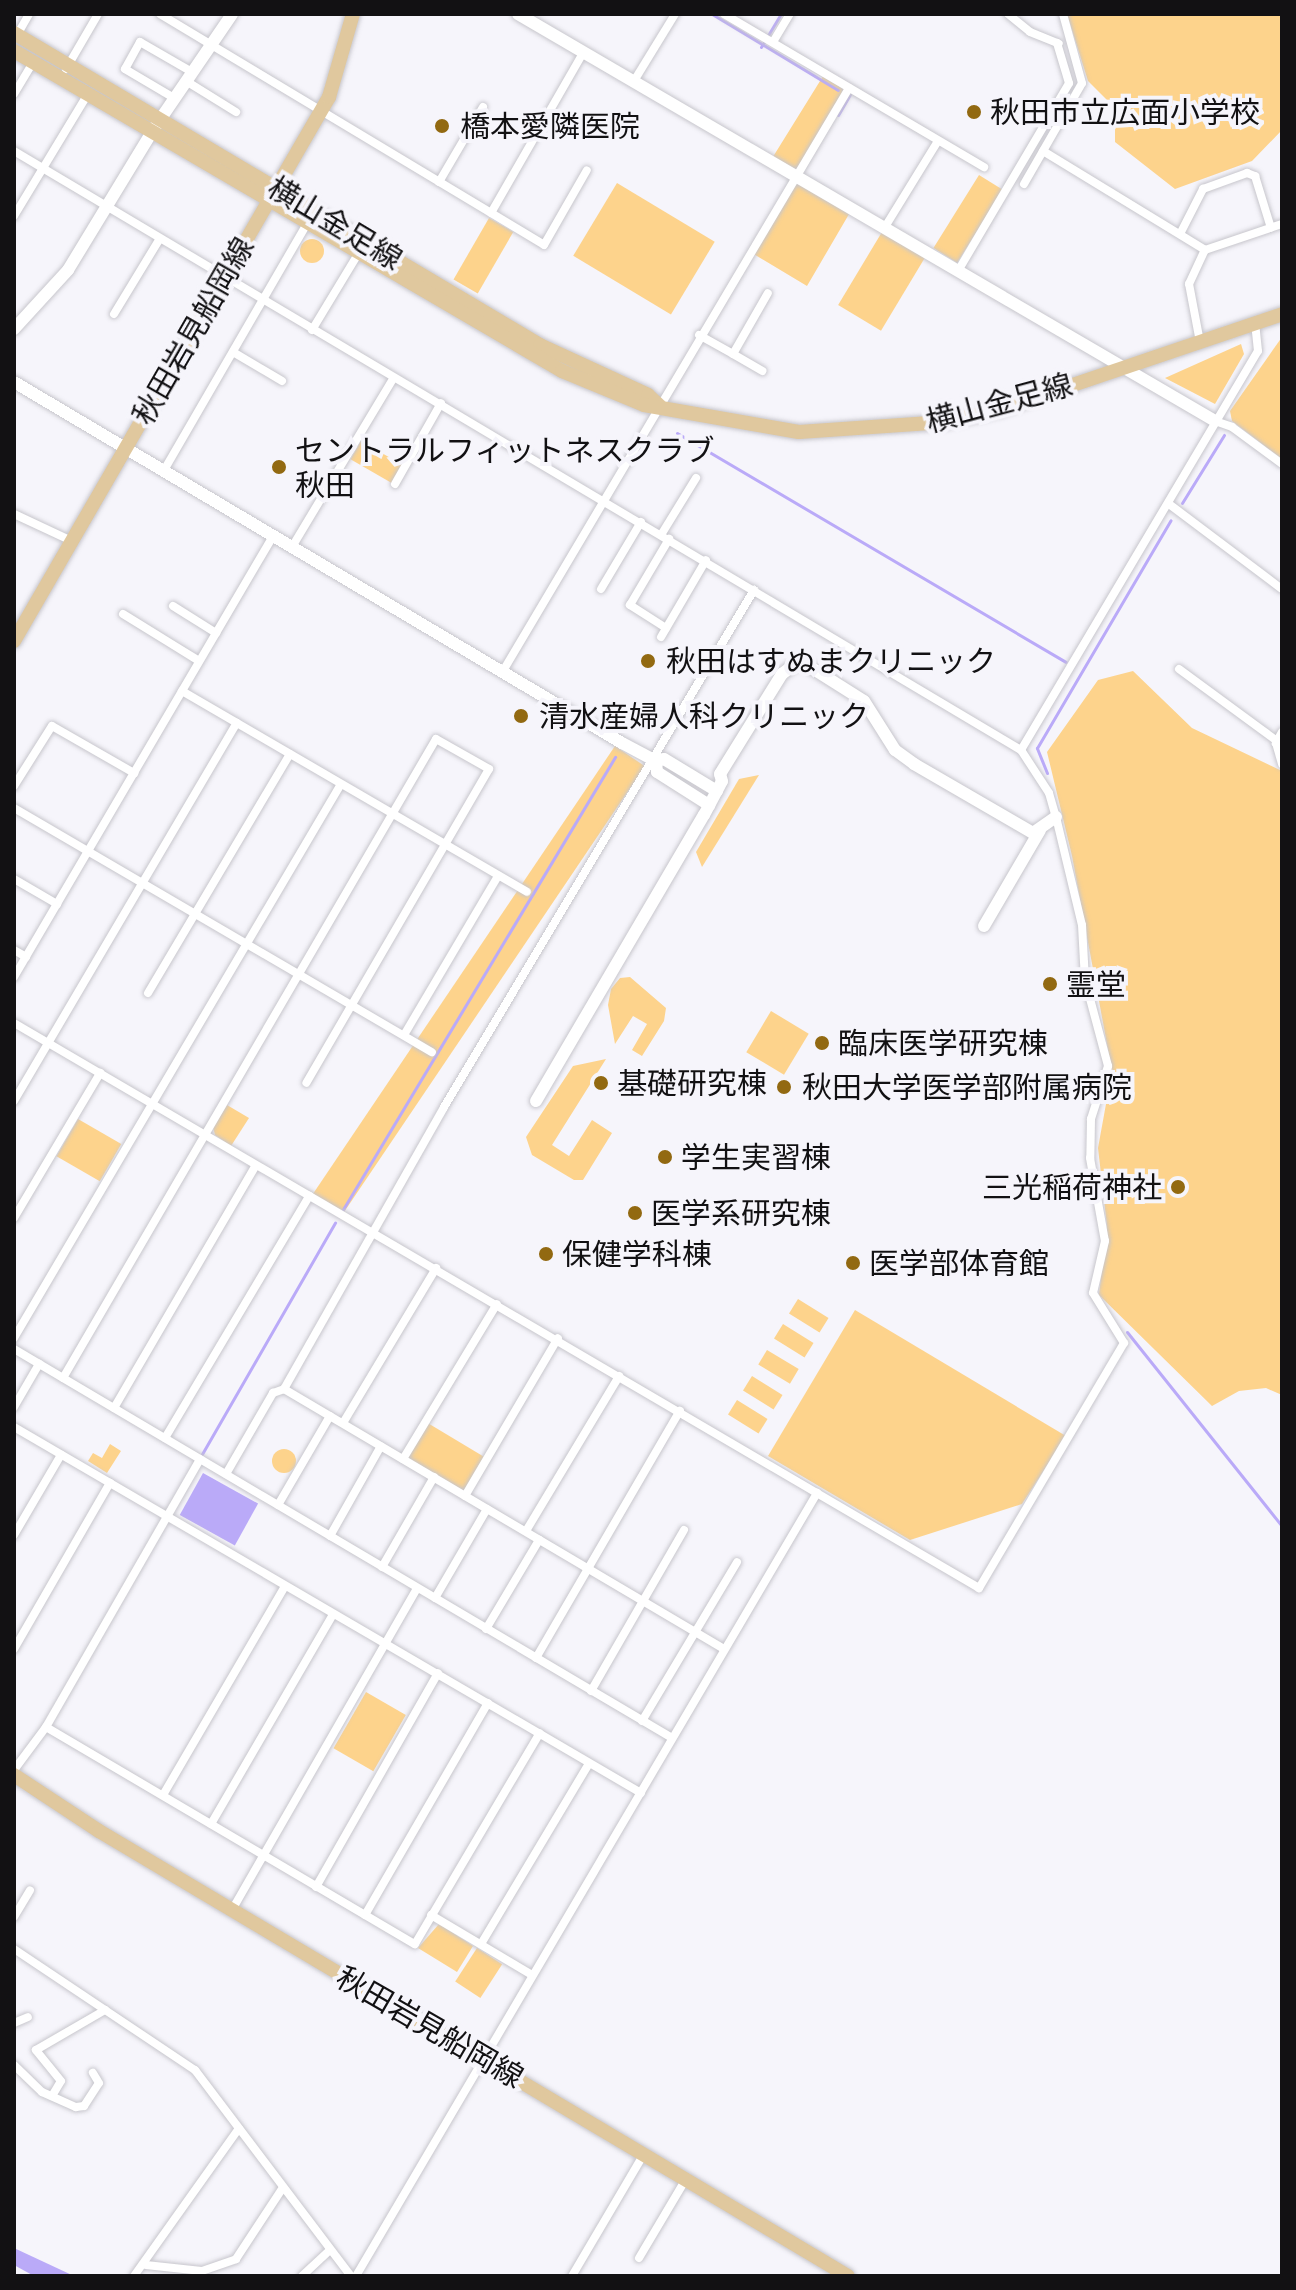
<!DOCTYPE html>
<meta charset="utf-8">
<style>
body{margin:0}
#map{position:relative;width:1296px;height:2290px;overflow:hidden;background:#f6f5fb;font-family:"PT Sans Narrow","Noto Sans JP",sans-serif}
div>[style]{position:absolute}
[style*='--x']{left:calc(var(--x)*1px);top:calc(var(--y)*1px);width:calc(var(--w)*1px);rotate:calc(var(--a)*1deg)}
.green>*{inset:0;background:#fdd38c;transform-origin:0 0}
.round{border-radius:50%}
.water>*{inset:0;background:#baaaf8;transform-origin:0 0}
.stream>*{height:3px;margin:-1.5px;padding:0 1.5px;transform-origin:1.5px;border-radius:1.5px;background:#baaaf8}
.roads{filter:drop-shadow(0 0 2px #c7c6cc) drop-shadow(0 0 2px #c7c6cc)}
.street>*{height:8px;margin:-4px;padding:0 4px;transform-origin:4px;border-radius:4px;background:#fff}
.secondary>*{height:12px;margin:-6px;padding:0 6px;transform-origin:6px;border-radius:6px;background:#fff}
.primary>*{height:14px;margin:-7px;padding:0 7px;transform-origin:7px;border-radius:7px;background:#e0c89e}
.dots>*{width:22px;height:22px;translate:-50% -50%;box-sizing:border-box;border:4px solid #f6f5fb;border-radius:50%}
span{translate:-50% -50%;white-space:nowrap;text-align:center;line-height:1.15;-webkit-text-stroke:8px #f6f5fb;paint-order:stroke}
.poi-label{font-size:30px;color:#121113}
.left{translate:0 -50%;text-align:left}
.right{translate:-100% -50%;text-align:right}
.street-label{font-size:30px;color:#121113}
.frame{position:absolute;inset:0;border:16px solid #121113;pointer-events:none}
</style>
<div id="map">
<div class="green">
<i style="clip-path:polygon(1067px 14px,1282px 14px,1282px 130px,1252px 161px,1175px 189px,1115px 142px,1115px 108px,1088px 81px)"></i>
<i style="clip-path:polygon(825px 73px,851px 89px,795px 175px,852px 209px,807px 286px,752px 253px,795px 175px,771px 160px)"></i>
<i style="left:979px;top:175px;width:28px;height:86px;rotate:32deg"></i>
<i style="left:617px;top:183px;width:114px;height:85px;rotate:31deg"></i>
<i style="left:489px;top:218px;width:28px;height:71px;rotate:30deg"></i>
<i style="left:885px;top:227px;width:50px;height:91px;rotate:31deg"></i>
<i class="round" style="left:300px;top:239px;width:24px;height:24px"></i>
<i style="clip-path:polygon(1282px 337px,1282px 459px,1232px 421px,1230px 411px)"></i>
<i style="clip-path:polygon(1241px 344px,1244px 354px,1215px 404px,1165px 378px)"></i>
<i style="left:361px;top:441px;width:48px;height:21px;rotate:30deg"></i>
<i style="clip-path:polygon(1133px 671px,1192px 728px,1282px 771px,1282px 1395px,1266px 1388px,1239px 1391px,1212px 1406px,1099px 1295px,1107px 1226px,1098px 1148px,1112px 1071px,1072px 856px,1047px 752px,1098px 680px)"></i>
<i style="left:615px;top:746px;width:36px;height:543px;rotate:34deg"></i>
<i style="clip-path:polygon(759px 775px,702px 867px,696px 852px,739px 779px)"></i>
<i style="clip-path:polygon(630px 977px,666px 1008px,664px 1021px,642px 1056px,632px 1050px,647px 1024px,633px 1016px,615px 1044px,608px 1005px,611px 989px,620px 978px)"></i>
<i style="left:771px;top:1011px;width:44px;height:48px;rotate:31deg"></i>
<i style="clip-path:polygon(606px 1059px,552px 1145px,569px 1156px,592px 1120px,612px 1133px,583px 1180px,574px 1180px,532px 1155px,526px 1137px,573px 1066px)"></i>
<i style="clip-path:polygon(227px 1105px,249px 1118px,231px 1146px,215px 1135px,213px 1127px)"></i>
<i style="left:78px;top:1119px;width:50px;height:43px;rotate:30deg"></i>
<i style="left:798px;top:1299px;width:36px;height:17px;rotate:32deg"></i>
<i style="clip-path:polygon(855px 1310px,1066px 1436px,1022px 1504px,910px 1540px,768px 1456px)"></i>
<i style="left:783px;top:1324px;width:36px;height:17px;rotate:32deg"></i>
<i style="left:767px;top:1350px;width:37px;height:17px;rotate:31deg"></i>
<i style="left:752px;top:1376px;width:36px;height:17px;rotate:32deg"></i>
<i style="left:737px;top:1400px;width:36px;height:17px;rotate:32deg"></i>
<i style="left:426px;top:1422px;width:71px;height:44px;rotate:31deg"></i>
<i style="clip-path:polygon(110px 1444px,121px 1451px,107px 1473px,88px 1461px,93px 1453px,102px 1458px)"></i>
<i class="round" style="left:272px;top:1449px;width:24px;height:24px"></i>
<i style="left:366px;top:1692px;width:46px;height:65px;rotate:30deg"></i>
<i style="clip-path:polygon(439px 1924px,473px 1946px,457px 1972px,418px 1948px)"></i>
<i style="left:477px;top:1948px;width:30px;height:40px;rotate:33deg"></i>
</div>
<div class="water">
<i style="left:203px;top:1473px;width:63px;height:48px;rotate:29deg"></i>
<i style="clip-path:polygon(14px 2248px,74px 2276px,34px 2276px,14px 2265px)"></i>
</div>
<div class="stream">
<i style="--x:712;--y:14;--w:147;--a:31.1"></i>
<i style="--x:761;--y:47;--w:39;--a:-59"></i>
<i style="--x:838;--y:115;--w:24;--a:-60"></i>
<i style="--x:677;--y:433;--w:451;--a:30.5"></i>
<i style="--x:1182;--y:503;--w:80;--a:-58.3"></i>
<i style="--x:1047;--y:773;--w:27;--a:-112"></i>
<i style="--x:1037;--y:748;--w:264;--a:-59.6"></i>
<i style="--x:342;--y:1211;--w:530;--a:-58.98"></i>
<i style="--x:1127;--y:1332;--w:248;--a:51.4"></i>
<i style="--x:202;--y:1454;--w:267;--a:-60.1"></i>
</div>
<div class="roads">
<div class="street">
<i style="--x:160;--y:14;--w:448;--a:31"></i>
<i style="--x:544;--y:245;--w:86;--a:-60.2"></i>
<i style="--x:724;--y:14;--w:302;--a:30.5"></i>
<i style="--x:1008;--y:14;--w:28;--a:39"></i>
<i style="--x:1030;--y:32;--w:31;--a:22"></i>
<i style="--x:17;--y:35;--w:24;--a:-60"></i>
<i style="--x:773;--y:42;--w:33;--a:-59"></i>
<i style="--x:66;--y:69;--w:64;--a:-59.8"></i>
<i style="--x:186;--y:81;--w:59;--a:31.8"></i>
<i style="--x:634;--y:81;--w:79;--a:-58.5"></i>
<i style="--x:14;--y:94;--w:37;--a:-59"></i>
<i style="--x:174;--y:98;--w:57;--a:-149.4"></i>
<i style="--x:125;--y:69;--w:31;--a:-61"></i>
<i style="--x:140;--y:42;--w:60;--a:30"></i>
<i style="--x:14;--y:151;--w:1172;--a:30.75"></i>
<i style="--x:1021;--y:750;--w:51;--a:56.9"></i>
<i style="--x:1049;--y:793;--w:25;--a:74"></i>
<i style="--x:1056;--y:817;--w:111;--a:76.5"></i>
<i style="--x:1082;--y:925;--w:55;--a:86.9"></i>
<i style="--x:1085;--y:980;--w:89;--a:75"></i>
<i style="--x:1108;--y:1066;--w:56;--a:107.8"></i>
<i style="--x:1091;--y:1119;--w:39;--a:91"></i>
<i style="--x:1090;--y:1158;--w:84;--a:79.8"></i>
<i style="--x:1105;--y:1241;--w:53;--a:103"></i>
<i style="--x:1093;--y:1293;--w:59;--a:58.2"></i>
<i style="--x:1124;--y:1343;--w:285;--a:120.6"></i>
<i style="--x:979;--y:1588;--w:1118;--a:-149.65"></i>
<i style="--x:1043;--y:151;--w:190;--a:31.4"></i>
<i style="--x:439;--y:182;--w:87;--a:-59.6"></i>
<i style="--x:1024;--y:184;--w:116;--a:-60.1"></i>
<i style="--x:1082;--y:83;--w:72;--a:-105.4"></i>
<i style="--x:491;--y:213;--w:185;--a:-60.1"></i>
<i style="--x:14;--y:216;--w:143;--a:-58.8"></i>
<i style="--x:885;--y:227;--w:101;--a:-58.4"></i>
<i style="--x:1180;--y:234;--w:51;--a:-62.9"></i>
<i style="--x:1203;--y:189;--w:47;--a:-20"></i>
<i style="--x:1247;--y:173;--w:9;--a:21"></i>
<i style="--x:1255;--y:176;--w:54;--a:72.9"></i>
<i style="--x:958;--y:271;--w:218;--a:-59.4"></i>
<i style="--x:1069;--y:83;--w:42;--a:-106.7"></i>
<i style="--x:114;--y:314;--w:87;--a:-58.7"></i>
<i style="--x:312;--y:330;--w:95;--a:-58.8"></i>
<i style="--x:699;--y:335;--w:39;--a:29"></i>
<i style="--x:733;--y:354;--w:70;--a:-60.2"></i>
<i style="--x:1200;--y:342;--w:59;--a:-100.7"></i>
<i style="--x:1189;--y:284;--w:38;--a:-65"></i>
<i style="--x:1205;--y:250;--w:81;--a:-18.7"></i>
<i style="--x:233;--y:352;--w:57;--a:30.6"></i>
<i style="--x:733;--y:354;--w:34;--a:30"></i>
<i style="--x:1215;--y:421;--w:18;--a:19"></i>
<i style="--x:1232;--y:427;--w:62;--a:36.5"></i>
<i style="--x:163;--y:472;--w:289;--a:-59.9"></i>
<i style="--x:395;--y:484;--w:93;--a:-60.4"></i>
<i style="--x:1169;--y:504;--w:141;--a:37"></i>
<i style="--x:14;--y:514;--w:64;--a:25"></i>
<i style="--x:661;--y:535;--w:67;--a:-58.4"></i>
<i style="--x:292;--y:547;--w:196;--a:-59"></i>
<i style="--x:601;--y:589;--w:78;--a:-59.2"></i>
<i style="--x:173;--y:606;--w:51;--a:32.1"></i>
<i style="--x:123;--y:614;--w:89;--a:31.7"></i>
<i style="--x:666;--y:628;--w:43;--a:-147.4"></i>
<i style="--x:630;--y:605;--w:77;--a:-59.4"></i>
<i style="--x:661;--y:637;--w:89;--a:-59.7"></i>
<i style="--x:1179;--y:669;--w:122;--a:36.3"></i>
<i style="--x:503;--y:671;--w:678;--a:-59.31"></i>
<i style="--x:182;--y:691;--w:399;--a:30.2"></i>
<i style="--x:1282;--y:732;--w:13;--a:119"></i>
<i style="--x:1276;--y:743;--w:22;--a:74"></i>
<i style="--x:1021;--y:750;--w:464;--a:-59.3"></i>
<i style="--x:1258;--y:351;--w:27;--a:-96"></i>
<i style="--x:14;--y:786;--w:71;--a:-57.7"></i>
<i style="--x:52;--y:726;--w:95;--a:29.8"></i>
<i style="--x:14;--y:808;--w:484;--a:30.3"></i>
<i style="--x:14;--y:879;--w:50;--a:30.2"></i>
<i style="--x:14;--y:950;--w:14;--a:30"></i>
<i style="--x:14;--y:977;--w:511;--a:-59.57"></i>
<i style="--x:148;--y:993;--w:278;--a:-59.3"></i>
<i style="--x:404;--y:1035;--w:185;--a:-59.4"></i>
<i style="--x:14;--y:1101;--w:439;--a:-59.5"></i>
<i style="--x:14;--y:1218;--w:169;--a:-59.3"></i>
<i style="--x:14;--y:1338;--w:643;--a:-59.45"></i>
<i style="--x:14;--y:1349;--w:764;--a:30.59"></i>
<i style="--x:63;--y:1378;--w:740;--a:-59.73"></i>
<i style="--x:436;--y:739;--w:61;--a:29.5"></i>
<i style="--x:489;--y:769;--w:363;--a:120.2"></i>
<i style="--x:14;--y:1407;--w:50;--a:-59.8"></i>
<i style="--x:114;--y:1408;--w:281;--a:-59.7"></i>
<i style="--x:343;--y:1423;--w:181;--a:-59"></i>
<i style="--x:14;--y:1427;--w:726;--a:30.27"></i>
<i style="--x:165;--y:1438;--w:282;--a:-59.2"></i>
<i style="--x:403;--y:1459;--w:181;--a:-58.8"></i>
<i style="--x:226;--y:1474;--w:94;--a:-59.9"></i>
<i style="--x:273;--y:1393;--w:12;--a:-20"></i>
<i style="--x:465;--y:1496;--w:183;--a:-59.5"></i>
<i style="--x:278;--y:1505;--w:103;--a:-59.7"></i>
<i style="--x:526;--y:1531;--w:181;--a:-59"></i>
<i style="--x:14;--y:1535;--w:93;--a:-59.6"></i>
<i style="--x:330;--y:1536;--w:103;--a:-60.5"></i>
<i style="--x:382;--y:1567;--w:104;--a:-60"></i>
<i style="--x:435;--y:1598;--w:103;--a:-59.7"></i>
<i style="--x:486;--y:1629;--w:104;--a:-59.2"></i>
<i style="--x:14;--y:1649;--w:192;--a:-60"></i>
<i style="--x:724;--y:1649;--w:511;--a:-149.42"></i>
<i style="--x:284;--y:1389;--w:324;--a:-60.4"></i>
<i style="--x:444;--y:1107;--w:603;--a:-59.05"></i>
<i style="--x:536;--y:1658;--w:286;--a:-59.8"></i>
<i style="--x:591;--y:1691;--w:186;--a:-60"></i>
<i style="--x:642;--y:1721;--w:185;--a:-59.1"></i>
<i style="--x:46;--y:1727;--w:428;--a:30.5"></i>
<i style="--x:415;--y:1944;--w:245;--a:-59.4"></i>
<i style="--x:14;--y:1770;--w:54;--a:-53.3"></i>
<i style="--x:46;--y:1727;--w:309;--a:-60.1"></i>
<i style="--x:163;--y:1795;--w:242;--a:-59.7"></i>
<i style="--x:211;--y:1824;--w:243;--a:-59.8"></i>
<i style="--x:316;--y:1887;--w:246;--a:-60.3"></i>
<i style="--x:232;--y:1910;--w:371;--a:-60.1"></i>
<i style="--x:365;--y:1915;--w:245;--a:-59.9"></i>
<i style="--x:431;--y:1915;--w:117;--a:30.7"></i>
<i style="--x:14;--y:1917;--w:31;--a:-59"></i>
<i style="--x:481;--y:1944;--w:209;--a:-59.1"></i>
<i style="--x:14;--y:1949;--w:218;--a:33.8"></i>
<i style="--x:195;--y:2070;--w:258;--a:52.9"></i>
<i style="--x:14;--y:2023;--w:15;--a:-23"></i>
<i style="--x:14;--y:2065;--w:39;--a:44"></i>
<i style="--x:42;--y:2092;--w:37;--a:24"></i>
<i style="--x:76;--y:2107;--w:8;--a:-7"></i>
<i style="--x:84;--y:2106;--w:27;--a:-57"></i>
<i style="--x:99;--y:2083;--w:12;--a:-121"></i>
<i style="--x:52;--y:2096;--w:17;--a:-59"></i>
<i style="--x:61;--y:2081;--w:40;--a:-129"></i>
<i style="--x:36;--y:2050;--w:80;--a:-30.1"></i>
<i style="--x:639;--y:2258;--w:92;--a:-59.3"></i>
<i style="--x:146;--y:2265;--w:56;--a:6.1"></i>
<i style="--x:202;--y:2271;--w:36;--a:-19"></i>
<i style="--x:236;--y:2259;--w:84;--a:-56.7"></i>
<i style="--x:134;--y:2276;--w:181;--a:-54.6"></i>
<i style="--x:302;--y:2276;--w:38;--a:-43"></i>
<i style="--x:356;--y:2276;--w:909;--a:-59.51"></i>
<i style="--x:572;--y:2276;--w:142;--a:-59.5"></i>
</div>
<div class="secondary">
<i style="--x:518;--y:14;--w:807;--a:30.28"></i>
<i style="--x:14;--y:329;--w:80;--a:-47.5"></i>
<i style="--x:68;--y:270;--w:164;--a:-58.7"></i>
<i style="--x:153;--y:130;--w:140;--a:-55.7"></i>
<i style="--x:14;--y:382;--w:707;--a:30.7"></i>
<i style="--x:622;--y:743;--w:38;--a:28"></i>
<i style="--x:656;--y:761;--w:8;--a:-14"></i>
<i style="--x:664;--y:759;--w:62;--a:31.1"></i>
<i style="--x:656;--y:761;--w:11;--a:85"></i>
<i style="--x:657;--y:772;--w:62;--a:32.4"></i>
<i style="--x:984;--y:926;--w:111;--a:-59.7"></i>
<i style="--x:536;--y:1101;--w:332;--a:-59.6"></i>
<i style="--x:704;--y:815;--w:38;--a:-62"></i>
<i style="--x:722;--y:781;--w:7;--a:-106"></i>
<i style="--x:720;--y:774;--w:118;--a:-58.2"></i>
<i style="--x:782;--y:674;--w:18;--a:-38"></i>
<i style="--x:796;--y:663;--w:11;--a:10"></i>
<i style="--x:807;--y:665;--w:67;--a:32.3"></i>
<i style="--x:864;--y:701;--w:58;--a:57.7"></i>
<i style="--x:895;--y:750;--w:24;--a:36"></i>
<i style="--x:914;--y:764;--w:138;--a:30.1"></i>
<i style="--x:1033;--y:833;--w:28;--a:-35"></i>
</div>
<div class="primary">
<i style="--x:14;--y:33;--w:612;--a:30.67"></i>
<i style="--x:540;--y:345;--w:119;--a:24.8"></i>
<i style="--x:648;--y:395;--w:16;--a:43"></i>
<i style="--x:14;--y:51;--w:635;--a:30.28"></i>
<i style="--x:562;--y:371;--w:89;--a:22.5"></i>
<i style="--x:644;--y:405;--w:157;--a:9.9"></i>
<i style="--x:799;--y:432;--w:146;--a:-3.9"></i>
<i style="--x:945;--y:422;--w:58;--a:-12.8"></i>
<i style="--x:1002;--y:409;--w:296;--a:-18.7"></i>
<i style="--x:14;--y:641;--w:629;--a:-59.93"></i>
<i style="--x:329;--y:97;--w:86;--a:-73.9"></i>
<i style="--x:14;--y:1775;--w:102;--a:33.4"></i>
<i style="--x:99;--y:1831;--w:871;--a:30.72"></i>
</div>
</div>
<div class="dots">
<i style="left:974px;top:112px;background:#926911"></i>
<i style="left:442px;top:126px;background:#926911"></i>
<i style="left:279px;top:467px;background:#926911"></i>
<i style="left:648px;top:661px;background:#926911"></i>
<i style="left:521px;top:716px;background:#926911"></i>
<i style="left:1050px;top:984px;background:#926911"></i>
<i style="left:822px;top:1043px;background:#926911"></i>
<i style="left:601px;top:1083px;background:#926911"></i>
<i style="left:784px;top:1087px;background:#926911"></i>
<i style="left:665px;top:1157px;background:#926911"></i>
<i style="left:1178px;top:1187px;background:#926911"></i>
<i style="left:635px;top:1213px;background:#926911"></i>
<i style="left:546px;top:1254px;background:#926911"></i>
<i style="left:853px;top:1263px;background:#926911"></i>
</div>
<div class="poi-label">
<span class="left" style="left:990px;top:112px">秋田市立広面小学校</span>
<span class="left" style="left:460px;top:126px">橋本愛隣医院</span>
<span class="left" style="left:295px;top:467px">セントラルフィットネスクラブ<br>秋田</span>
<span class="left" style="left:666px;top:661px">秋田はすぬまクリニック</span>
<span class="left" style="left:539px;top:716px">清水産婦人科クリニック</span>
<span class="left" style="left:1066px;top:984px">霊堂</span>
<span class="left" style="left:838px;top:1043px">臨床医学研究棟</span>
<span class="left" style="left:617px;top:1083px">基礎研究棟</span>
<span class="left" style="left:802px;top:1087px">秋田大学医学部附属病院</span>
<span class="left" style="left:681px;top:1157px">学生実習棟</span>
<span class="right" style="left:1162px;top:1187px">三光稲荷神社</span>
<span class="left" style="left:651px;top:1213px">医学系研究棟</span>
<span class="left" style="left:562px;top:1254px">保健学科棟</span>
<span class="left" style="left:869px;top:1263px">医学部体育館</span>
</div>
<div class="street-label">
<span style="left:335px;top:223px;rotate:31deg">横山金足線</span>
<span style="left:193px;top:331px;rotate:-60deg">秋田岩見船岡線</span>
<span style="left:999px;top:403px;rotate:-15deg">横山金足線</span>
<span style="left:430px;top:2027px;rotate:30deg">秋田岩見船岡線</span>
</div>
<div class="frame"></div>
</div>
